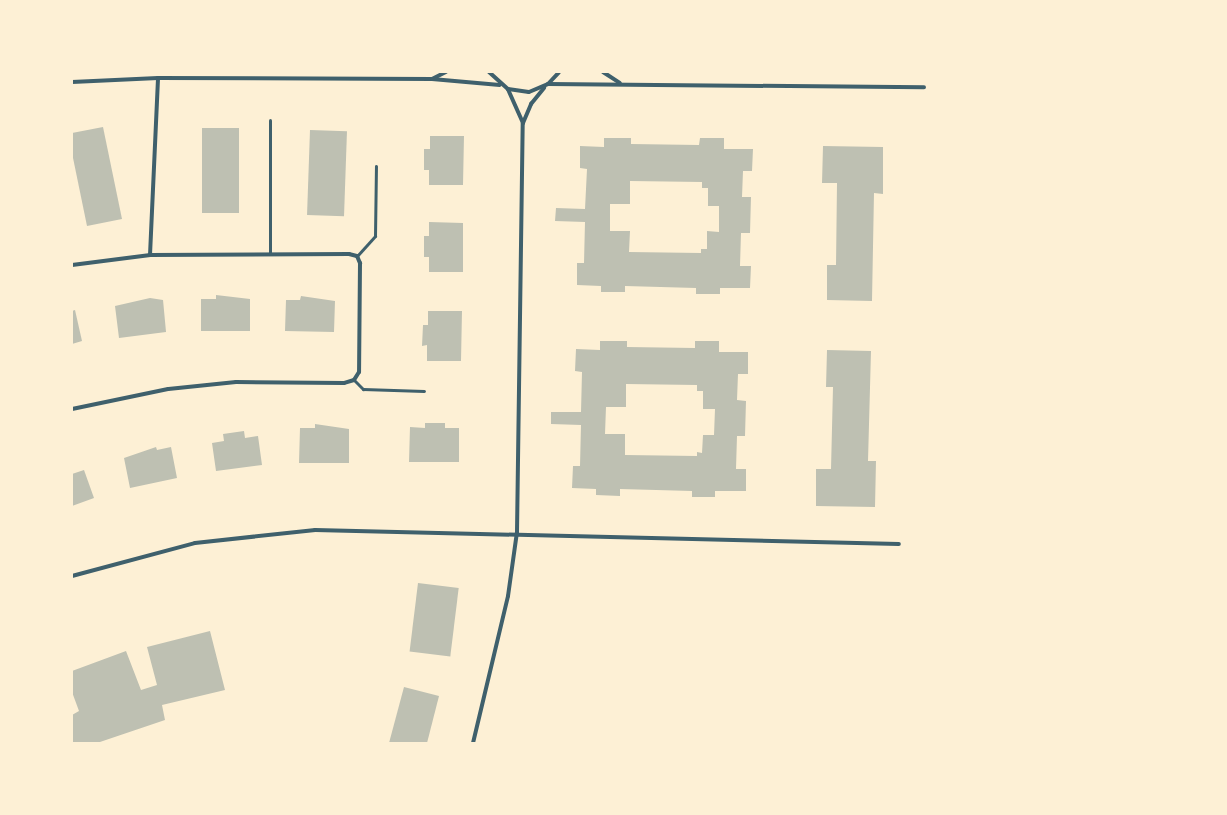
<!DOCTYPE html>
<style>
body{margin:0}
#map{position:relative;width:1227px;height:815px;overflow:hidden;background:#fdf0d5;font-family:Poppins,sans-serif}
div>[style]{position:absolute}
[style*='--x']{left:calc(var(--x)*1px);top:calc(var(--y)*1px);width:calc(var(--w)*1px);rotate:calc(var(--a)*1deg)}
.building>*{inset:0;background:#bec0b2;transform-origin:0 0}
.service>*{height:3px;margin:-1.5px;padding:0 1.5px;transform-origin:1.5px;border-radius:1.5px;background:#3f606c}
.minor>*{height:4px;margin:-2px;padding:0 2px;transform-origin:2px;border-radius:2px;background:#3f606c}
span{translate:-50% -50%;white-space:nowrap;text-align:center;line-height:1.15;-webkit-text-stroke:3.5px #fdf0d5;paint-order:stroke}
.frame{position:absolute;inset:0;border:73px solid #fdf0d5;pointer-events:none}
</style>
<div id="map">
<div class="building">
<i style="clip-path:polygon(103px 127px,122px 219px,87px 226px,72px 153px,72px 133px)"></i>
<i style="left:202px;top:128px;width:37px;height:85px"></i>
<i style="left:310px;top:130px;width:37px;height:85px;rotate:2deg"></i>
<i style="clip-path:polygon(430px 136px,464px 136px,463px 185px,429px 185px,429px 170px,424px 170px,424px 149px,430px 149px)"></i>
<i style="clip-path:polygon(evenodd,604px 138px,631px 138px,631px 144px,699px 145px,700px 138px,724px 138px,724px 149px,753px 149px,752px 171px,743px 171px,742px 197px,751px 197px,750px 233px,741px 233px,740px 266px,751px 266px,750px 288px,720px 288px,720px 294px,696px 294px,696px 288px,625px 286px,625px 292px,601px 292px,601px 286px,577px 285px,577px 263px,584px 263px,585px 222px,555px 221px,556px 208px,585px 209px,587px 169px,580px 168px,580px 146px,604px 147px,604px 138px,630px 181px,702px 182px,702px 188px,708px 188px,708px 206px,719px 206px,719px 232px,707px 231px,707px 249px,701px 249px,701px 253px,629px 252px,630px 231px,610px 231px,610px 204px,630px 204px,630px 181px)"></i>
<i style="clip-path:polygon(823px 146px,883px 147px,883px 194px,874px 193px,872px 301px,827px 300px,827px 265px,836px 265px,837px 183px,822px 183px)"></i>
<i style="clip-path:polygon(429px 222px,463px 223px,463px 272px,429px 272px,429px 257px,424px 257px,424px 236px,429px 236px)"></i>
<i style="clip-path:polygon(216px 295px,250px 299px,250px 331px,201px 331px,201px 299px,216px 299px)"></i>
<i style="clip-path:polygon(301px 296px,335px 301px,334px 332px,285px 331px,286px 300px,300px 300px)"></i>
<i style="clip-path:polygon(150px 298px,163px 300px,166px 332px,119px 338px,115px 306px)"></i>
<i style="clip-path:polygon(75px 310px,82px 341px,72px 344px,72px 311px)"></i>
<i style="clip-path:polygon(428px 311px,462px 311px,461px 361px,427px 361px,427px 345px,422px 346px,423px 325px,428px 325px)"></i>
<i style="clip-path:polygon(evenodd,600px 341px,627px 341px,627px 347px,695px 348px,695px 341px,719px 341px,719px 352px,748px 352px,748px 374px,738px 374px,737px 400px,746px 401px,745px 436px,737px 436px,736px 469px,746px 469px,746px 491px,715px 491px,715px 497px,692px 497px,692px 491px,620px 489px,620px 496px,596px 495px,596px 489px,572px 488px,573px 466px,580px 466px,581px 425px,551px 424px,551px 412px,581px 412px,582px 372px,575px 371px,576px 349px,600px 350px,600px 341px,626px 384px,697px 385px,697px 391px,703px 391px,703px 409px,715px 409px,714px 435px,703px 435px,702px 453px,697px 452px,697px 456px,625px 455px,625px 434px,605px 434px,606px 407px,626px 407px,626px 384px)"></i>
<i style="clip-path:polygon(827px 350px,871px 351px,868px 461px,876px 461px,875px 507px,816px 506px,816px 469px,831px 469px,833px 387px,826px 387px)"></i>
<i style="clip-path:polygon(425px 423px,445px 423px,445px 428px,459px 428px,459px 462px,409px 462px,410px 427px,425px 428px)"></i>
<i style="clip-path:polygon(315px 424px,349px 429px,349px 463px,299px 463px,300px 428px,315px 428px)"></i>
<i style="clip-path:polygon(244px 431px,245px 438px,258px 436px,262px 465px,216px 471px,212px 443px,224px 441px,223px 434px)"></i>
<i style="clip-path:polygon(156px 447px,157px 450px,171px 447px,177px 478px,130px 488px,124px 458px)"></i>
<i style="clip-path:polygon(84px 470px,94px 498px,72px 506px,72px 474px)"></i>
<i style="left:418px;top:583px;width:41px;height:69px;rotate:7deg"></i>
<i style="clip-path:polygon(210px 631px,225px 690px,162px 705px,165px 720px,97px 743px,72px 743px,72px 715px,79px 711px,72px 692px,72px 671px,126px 651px,141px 690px,157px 685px,147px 647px)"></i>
<i style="clip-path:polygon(404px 687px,439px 696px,427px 743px,389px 743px)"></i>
</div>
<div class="service">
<i style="--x:270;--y:254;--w:134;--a:-90"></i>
<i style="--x:357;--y:256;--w:27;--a:-48"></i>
<i style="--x:375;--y:236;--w:70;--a:-89.2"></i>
<i style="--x:354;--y:380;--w:13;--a:45"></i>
<i style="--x:363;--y:389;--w:61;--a:1.9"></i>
</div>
<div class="minor">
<i style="--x:489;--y:72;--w:25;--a:42"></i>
<i style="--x:508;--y:89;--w:21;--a:8"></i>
<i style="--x:529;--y:92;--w:21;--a:-23"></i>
<i style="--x:548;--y:84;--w:16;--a:-47"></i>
<i style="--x:603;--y:72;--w:20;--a:33"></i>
<i style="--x:432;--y:79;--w:16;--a:-27"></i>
<i style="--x:72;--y:82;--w:86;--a:-2.7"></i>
<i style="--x:158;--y:78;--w:274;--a:0.2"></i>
<i style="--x:432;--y:79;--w:68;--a:5"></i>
<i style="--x:548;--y:84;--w:376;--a:0.5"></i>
<i style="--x:523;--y:123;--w:21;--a:-67"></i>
<i style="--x:531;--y:104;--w:21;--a:-51"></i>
<i style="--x:150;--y:255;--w:177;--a:-87.4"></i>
<i style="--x:72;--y:265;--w:79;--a:-7.3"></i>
<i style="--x:150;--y:255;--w:199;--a:-0.3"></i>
<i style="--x:349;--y:254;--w:8;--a:14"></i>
<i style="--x:357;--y:256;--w:8;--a:67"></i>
<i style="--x:360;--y:263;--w:109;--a:90.5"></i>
<i style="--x:359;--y:372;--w:9;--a:122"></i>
<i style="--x:354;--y:380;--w:10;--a:163"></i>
<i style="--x:344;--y:383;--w:108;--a:-179.5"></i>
<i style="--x:236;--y:382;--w:68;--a:174.1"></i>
<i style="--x:168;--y:389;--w:98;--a:168.2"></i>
<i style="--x:72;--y:576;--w:127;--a:-15"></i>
<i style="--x:195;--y:543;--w:121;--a:-6.2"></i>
<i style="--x:315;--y:530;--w:584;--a:1.37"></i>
<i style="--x:473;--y:743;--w:151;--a:-76.6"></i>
<i style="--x:508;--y:596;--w:65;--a:-82"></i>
<i style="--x:517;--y:532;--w:409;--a:-89.2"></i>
<i style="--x:523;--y:123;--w:37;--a:-114"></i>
</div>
<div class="frame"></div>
</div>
